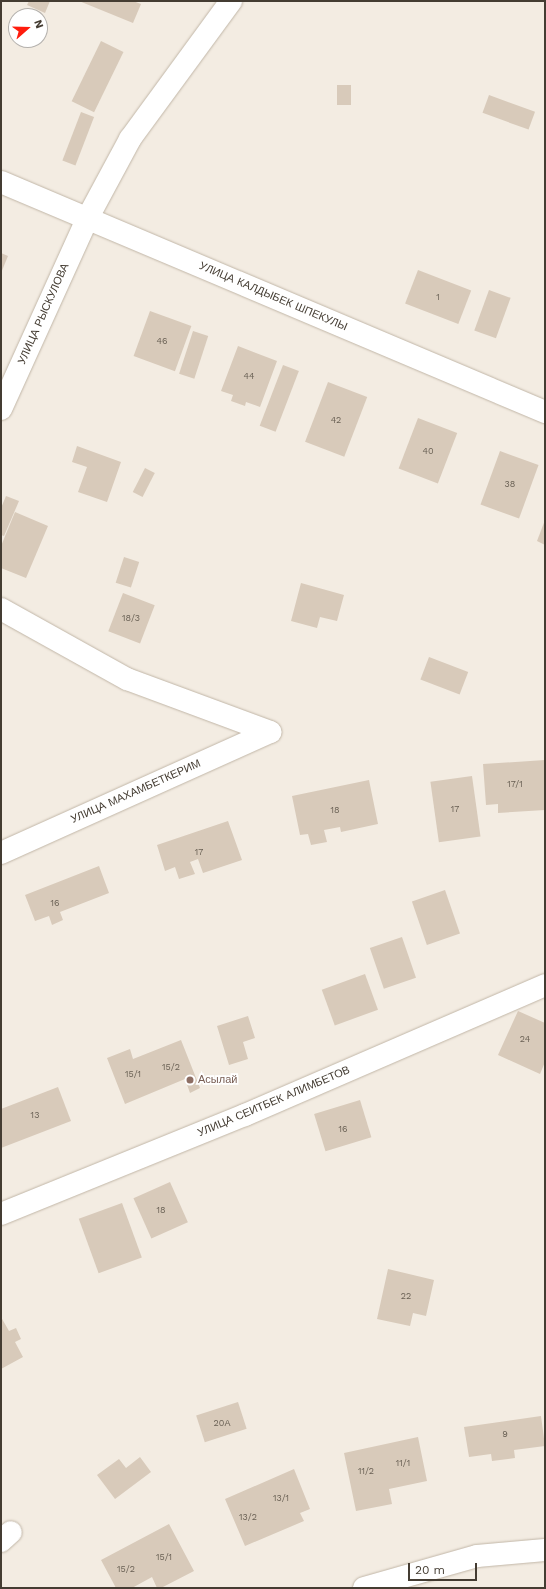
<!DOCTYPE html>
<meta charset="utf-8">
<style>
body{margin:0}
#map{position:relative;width:546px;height:1589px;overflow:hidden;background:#f3ece2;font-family:"Work Sans",sans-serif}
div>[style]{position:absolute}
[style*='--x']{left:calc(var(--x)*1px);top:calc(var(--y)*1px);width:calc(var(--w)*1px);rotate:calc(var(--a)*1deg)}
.building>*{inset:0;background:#d8caba;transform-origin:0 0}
.roads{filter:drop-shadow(0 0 1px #c1b6a7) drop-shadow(0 0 1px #c1b6a7)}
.minor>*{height:22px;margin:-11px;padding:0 11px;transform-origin:11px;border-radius:11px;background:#fff}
.dots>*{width:11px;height:11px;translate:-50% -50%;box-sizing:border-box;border:2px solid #fff;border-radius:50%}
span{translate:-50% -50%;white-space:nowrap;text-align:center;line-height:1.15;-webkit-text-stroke:3.5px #fff;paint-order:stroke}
.number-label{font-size:9px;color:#696054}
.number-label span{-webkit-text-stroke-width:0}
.street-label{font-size:11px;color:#443c32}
.education-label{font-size:11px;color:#785e54}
.left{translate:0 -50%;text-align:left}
.frame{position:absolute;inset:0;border:2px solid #443c32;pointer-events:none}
.north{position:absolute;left:8px;top:8px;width:40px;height:40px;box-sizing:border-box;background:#fff;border:1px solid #b4b1ad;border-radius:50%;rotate:70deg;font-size:11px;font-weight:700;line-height:16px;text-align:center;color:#443c32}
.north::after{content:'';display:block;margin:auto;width:14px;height:18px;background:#ff1c0d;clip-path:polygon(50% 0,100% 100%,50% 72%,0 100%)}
.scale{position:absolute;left:408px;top:1563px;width:69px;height:18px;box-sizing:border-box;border:2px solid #443c32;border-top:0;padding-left:5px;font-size:12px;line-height:14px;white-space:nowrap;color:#443c32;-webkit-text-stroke:3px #fff;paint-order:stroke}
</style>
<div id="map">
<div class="building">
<i style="clip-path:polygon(29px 1px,50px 1px,45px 13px,27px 5px)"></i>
<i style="clip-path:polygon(79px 1px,133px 1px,141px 4px,133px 23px)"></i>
<i style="left:101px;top:41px;width:25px;height:67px;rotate:26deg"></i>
<i style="left:337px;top:85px;width:14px;height:20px"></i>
<i style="left:489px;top:95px;width:49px;height:19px;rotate:20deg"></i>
<i style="left:81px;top:112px;width:14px;height:52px;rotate:21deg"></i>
<i style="clip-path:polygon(1px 253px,8px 256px,1px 273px)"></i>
<i style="left:418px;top:270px;width:57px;height:36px;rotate:21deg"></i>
<i style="left:489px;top:290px;width:23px;height:43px;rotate:20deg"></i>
<i style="left:150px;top:311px;width:44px;height:48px;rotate:20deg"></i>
<i style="left:193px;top:331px;width:16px;height:45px;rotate:18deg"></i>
<i style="clip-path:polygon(238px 346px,277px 361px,260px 407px,246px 402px,245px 406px,231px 401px,233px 395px,221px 391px)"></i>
<i style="left:283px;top:365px;width:17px;height:65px;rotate:21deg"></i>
<i style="left:328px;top:382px;width:42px;height:64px;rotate:21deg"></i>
<i style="left:418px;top:418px;width:42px;height:54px;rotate:21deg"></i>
<i style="clip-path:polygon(77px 446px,121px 462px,107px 502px,78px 492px,87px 467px,72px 462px)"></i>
<i style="left:500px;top:451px;width:41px;height:57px;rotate:20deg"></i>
<i style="left:145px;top:468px;width:11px;height:27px;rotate:27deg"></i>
<i style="clip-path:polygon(6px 496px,19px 501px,4px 536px,1px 535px,1px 508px)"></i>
<i style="clip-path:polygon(15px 512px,48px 526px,26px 578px,1px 568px,1px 546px)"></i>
<i style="clip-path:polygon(545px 520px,545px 545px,537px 541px)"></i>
<i style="left:124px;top:557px;width:16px;height:27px;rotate:18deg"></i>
<i style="clip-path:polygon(301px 583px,344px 595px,337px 621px,320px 617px,317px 628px,291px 621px)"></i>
<i style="left:123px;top:593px;width:34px;height:41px;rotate:21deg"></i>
<i style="left:429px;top:657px;width:42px;height:24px;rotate:21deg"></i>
<i style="clip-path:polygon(545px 760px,545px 810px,498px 813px,498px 804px,486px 805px,483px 764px)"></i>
<i style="left:472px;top:776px;width:61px;height:42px;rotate:82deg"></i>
<i style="clip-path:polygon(369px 780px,378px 824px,341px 832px,340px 827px,324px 830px,327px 842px,311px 845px,308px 834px,300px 835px,292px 796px)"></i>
<i style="clip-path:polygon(228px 821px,242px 860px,203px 873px,198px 859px,190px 862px,195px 874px,179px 879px,175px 867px,165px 871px,157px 845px)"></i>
<i style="clip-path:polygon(99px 866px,109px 893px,60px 912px,63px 920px,52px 925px,49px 916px,35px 921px,25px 895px)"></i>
<i style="left:445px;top:890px;width:46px;height:35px;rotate:71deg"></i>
<i style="left:402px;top:937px;width:43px;height:34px;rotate:71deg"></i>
<i style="left:365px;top:974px;width:38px;height:46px;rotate:70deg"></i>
<i style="clip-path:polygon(518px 1011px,545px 1023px,545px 1062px,540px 1074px,498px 1055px)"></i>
<i style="clip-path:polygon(248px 1016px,255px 1038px,243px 1042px,248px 1059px,229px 1065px,217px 1026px)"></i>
<i style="clip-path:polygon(181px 1040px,200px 1088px,190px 1093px,185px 1079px,125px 1104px,107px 1058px,130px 1049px,133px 1059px)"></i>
<i style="clip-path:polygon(58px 1087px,71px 1121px,1px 1148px,1px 1109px)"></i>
<i style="left:360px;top:1100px;width:39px;height:48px;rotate:73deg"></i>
<i style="left:170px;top:1182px;width:44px;height:40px;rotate:66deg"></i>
<i style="left:122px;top:1203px;width:58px;height:46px;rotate:70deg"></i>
<i style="clip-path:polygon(388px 1269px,434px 1280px,426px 1316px,413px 1313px,410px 1326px,377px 1319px)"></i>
<i style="clip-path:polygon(1px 1317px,9px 1331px,16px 1328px,21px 1339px,15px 1342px,23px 1357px,1px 1369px)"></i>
<i style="left:238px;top:1402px;width:28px;height:44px;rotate:72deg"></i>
<i style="clip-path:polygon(541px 1416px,545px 1446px,514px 1450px,515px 1458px,492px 1461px,491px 1454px,469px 1457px,464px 1427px)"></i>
<i style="clip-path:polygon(418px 1437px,427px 1481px,389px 1489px,392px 1504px,356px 1511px,344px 1453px)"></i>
<i style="clip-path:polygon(140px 1457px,151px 1472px,115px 1499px,97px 1475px,119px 1459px,126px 1468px)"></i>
<i style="clip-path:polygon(294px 1469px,310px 1509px,300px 1513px,304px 1521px,245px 1546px,225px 1499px)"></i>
<i style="clip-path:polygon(169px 1524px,194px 1571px,161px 1588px,157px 1588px,152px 1577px,132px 1588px,116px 1588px,101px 1560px)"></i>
</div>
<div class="roads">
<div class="minor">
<i style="--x:1;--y:182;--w:591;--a:22.92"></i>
<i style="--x:1;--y:409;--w:209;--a:-65.6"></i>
<i style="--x:87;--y:219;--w:91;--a:-61.7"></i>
<i style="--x:130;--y:139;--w:171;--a:-53.8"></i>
<i style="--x:1;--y:609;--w:144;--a:29.1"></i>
<i style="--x:127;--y:679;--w:153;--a:20.3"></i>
<i style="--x:1;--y:853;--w:295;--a:-24.2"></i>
<i style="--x:1;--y:1214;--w:263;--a:-22.1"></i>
<i style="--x:245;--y:1115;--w:327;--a:-23.4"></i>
<i style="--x:1;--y:1541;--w:13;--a:-42"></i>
<i style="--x:364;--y:1588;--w:117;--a:-15.8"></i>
<i style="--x:477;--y:1556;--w:68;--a:-5"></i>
</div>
</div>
<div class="dots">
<i style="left:190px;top:1080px;background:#8d6e63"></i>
</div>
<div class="number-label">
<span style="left:438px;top:297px">1</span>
<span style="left:162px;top:341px">46</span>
<span style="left:249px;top:376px">44</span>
<span style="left:336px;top:420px">42</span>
<span style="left:428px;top:451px">40</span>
<span style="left:510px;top:484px">38</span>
<span style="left:131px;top:618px">18/3</span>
<span style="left:515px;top:784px">17/1</span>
<span style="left:455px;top:809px">17</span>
<span style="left:335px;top:810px">18</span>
<span style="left:199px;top:852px">17</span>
<span style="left:55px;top:903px">16</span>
<span style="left:525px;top:1039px">24</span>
<span style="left:171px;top:1067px">15/2</span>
<span style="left:133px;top:1074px">15/1</span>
<span style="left:35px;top:1115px">13</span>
<span style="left:343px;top:1129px">16</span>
<span style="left:161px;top:1210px">18</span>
<span style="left:406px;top:1296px">22</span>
<span style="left:222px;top:1423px">20А</span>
<span style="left:505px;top:1434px">9</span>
<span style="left:403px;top:1463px">11/1</span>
<span style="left:366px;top:1471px">11/2</span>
<span style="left:281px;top:1498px">13/1</span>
<span style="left:248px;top:1517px">13/2</span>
<span style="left:164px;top:1557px">15/1</span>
<span style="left:126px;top:1569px">15/2</span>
</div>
<div class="street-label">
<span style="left:273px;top:297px;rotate:23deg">УЛИЦА КАЛДЫБЕК ШПЕКУЛЫ</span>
<span style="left:44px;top:314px;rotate:-66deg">УЛИЦА РЫСКУЛОВА</span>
<span style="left:136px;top:792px;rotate:-24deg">УЛИЦА МАХАМБЕТКЕРИМ</span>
<span style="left:274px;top:1102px;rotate:-23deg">УЛИЦА СЕИТБЕК АЛИМБЕТОВ</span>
</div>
<div class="education-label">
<span class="left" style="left:198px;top:1080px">Асылай</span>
</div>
<div class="frame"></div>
<div class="north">N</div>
<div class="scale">20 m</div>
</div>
